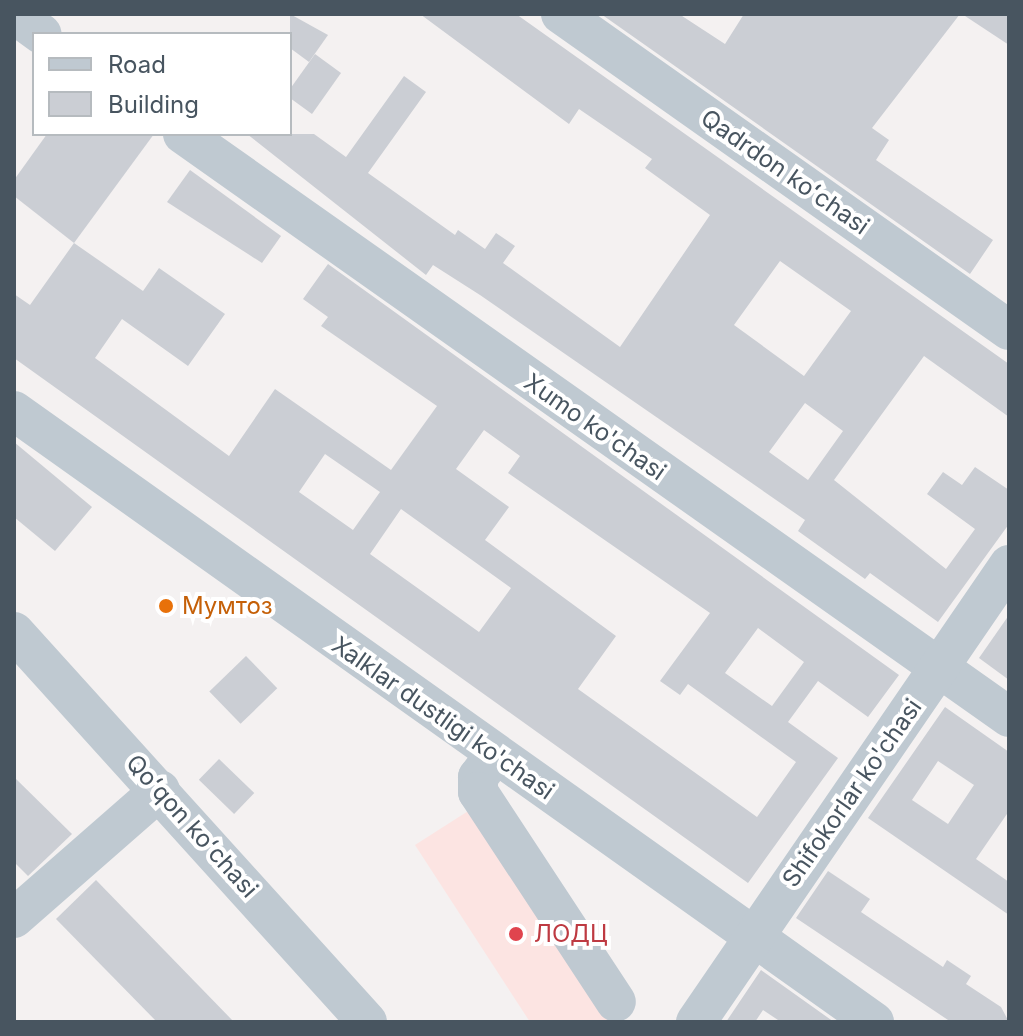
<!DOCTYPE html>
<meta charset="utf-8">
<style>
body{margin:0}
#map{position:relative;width:1023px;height:1036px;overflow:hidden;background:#f4f1f1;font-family:Inter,sans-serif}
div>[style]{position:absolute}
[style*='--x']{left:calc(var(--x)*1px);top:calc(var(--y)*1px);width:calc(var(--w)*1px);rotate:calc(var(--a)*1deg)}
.medical>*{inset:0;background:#fce4e2}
.building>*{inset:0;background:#cbced4;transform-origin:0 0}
.minor>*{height:40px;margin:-20px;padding:0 20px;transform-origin:20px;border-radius:20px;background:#bfc9d1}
.dots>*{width:22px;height:22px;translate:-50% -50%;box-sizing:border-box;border:4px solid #fff;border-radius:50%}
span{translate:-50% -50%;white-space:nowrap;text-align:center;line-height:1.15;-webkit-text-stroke:8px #fff;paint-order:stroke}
.street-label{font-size:24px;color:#485560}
.food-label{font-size:24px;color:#c56008}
.left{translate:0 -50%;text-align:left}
.health-label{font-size:24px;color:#be3a42}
.frame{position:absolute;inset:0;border:16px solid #485560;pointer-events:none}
.legend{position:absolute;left:32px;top:32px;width:260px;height:104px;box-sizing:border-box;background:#fff;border:2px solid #b6bbbf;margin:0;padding:10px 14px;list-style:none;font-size:24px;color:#485560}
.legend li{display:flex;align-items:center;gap:16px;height:40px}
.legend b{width:40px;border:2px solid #b6bbbf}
</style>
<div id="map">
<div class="medical">
<i style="clip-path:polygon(476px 806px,617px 1022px,530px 1022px,415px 845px)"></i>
</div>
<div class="building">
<i style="clip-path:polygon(290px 14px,328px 35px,309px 62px,290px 48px)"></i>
<i style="clip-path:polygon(evenodd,420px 14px,516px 14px,1009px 364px,1009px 417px,924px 356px,834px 480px,946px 569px,975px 529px,927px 494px,943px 472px,962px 485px,975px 467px,1009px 490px,1009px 524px,938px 622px,870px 573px,865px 579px,798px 531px,805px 520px,480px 295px,433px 265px,426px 275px,247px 134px,314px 134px,346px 157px,404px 76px,426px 92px,368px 173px,455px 235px,458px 230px,485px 249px,496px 233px,515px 246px,503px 263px,620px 347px,710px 215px,645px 168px,652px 159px,579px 109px,569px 124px,420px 14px,780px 261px,851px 311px,804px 376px,734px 325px,780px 261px,420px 14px,805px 403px,843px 431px,808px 480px,769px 452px,805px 403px)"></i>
<i style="clip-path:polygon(601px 14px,679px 14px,725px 44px,744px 14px,960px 14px,872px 128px,889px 140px,876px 160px,993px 240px,970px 274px)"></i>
<i style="clip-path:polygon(962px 14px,1009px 14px,1009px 45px)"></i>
<i style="clip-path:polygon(315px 54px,341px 73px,312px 114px,290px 98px,290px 89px)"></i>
<i style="clip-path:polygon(47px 134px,154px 134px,74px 243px,14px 196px,14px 180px)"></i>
<i style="clip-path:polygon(190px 170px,281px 236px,262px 263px,167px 202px)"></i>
<i style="clip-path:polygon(evenodd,74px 243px,143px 291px,159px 268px,225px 314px,188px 366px,122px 319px,95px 358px,229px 456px,275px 389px,391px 470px,437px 406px,321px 326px,328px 317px,303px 299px,328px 264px,899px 675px,868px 717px,818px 681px,788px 722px,838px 758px,748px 883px,14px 358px,14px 294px,30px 305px,74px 243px,484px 430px,520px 456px,508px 473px,710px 613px,660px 681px,680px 695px,688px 684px,796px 762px,757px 817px,578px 689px,616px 636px,485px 540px,509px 507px,456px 469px,484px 430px,74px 243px,325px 454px,380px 492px,353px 530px,299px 492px,325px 454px,74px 243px,401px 509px,511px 588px,479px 632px,370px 554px,401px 509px,74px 243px,758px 628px,804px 662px,772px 706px,725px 673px,758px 628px)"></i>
<i style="clip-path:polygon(14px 442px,92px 507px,55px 551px,14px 517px)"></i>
<i style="clip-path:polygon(1009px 615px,1009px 680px,979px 658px)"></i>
<i style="left:246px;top:656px;width:45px;height:51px;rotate:46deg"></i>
<i style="clip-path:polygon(evenodd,945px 707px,1009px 752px,1009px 811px,976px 859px,1009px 882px,1009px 915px,868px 818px,945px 707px,938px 761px,974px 785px,948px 824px,912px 800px,938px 761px)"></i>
<i style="left:219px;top:759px;width:49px;height:29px;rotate:44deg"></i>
<i style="clip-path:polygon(14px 777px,72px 834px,28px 876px,14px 862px)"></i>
<i style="clip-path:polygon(828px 871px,870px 899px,861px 912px,943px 967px,947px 960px,971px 976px,966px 984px,1001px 1007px,1009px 1022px,951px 1022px,796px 918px)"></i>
<i style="clip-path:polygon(96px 880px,234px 1022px,157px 1022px,56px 919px)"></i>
<i style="clip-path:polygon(761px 970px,834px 1022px,781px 1022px,763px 1010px,755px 1022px,726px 1022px)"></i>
</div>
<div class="minor">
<i style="--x:14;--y:14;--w:34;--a:36"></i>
<i style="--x:561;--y:14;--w:548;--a:35.2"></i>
<i style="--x:183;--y:134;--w:1011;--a:35.21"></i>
<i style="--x:14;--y:411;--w:1055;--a:35.39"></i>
<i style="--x:14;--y:632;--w:526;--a:47.85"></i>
<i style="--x:495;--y:754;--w:29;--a:126"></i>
<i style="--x:478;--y:777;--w:15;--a:90"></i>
<i style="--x:478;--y:792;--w:251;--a:56.7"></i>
<i style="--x:14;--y:918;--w:194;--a:-41.2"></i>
<i style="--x:696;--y:1022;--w:554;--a:-55.59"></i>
</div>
<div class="dots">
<i style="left:166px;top:606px;background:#e8710a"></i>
<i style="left:516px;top:934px;background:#e0444e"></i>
</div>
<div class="street-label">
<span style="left:785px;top:172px;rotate:35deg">Qadrdon koʻchasi</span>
<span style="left:595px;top:427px;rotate:35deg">Xumo ko'chasi</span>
<span style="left:443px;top:718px;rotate:35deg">Xalklar dustligi ko'chasi</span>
<span style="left:852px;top:793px;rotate:-55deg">Shifokorlar ko'chasi</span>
<span style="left:192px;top:826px;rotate:48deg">Qoʻqon koʻchasi</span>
</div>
<div class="food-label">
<span class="left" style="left:182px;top:606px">Mумтоз</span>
</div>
<div class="health-label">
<span class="left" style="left:534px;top:934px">ЛОДЦ</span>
</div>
<div class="frame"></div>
<ul class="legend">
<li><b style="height:10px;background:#bfc9d1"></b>Road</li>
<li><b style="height:22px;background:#cbced4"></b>Building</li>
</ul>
</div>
